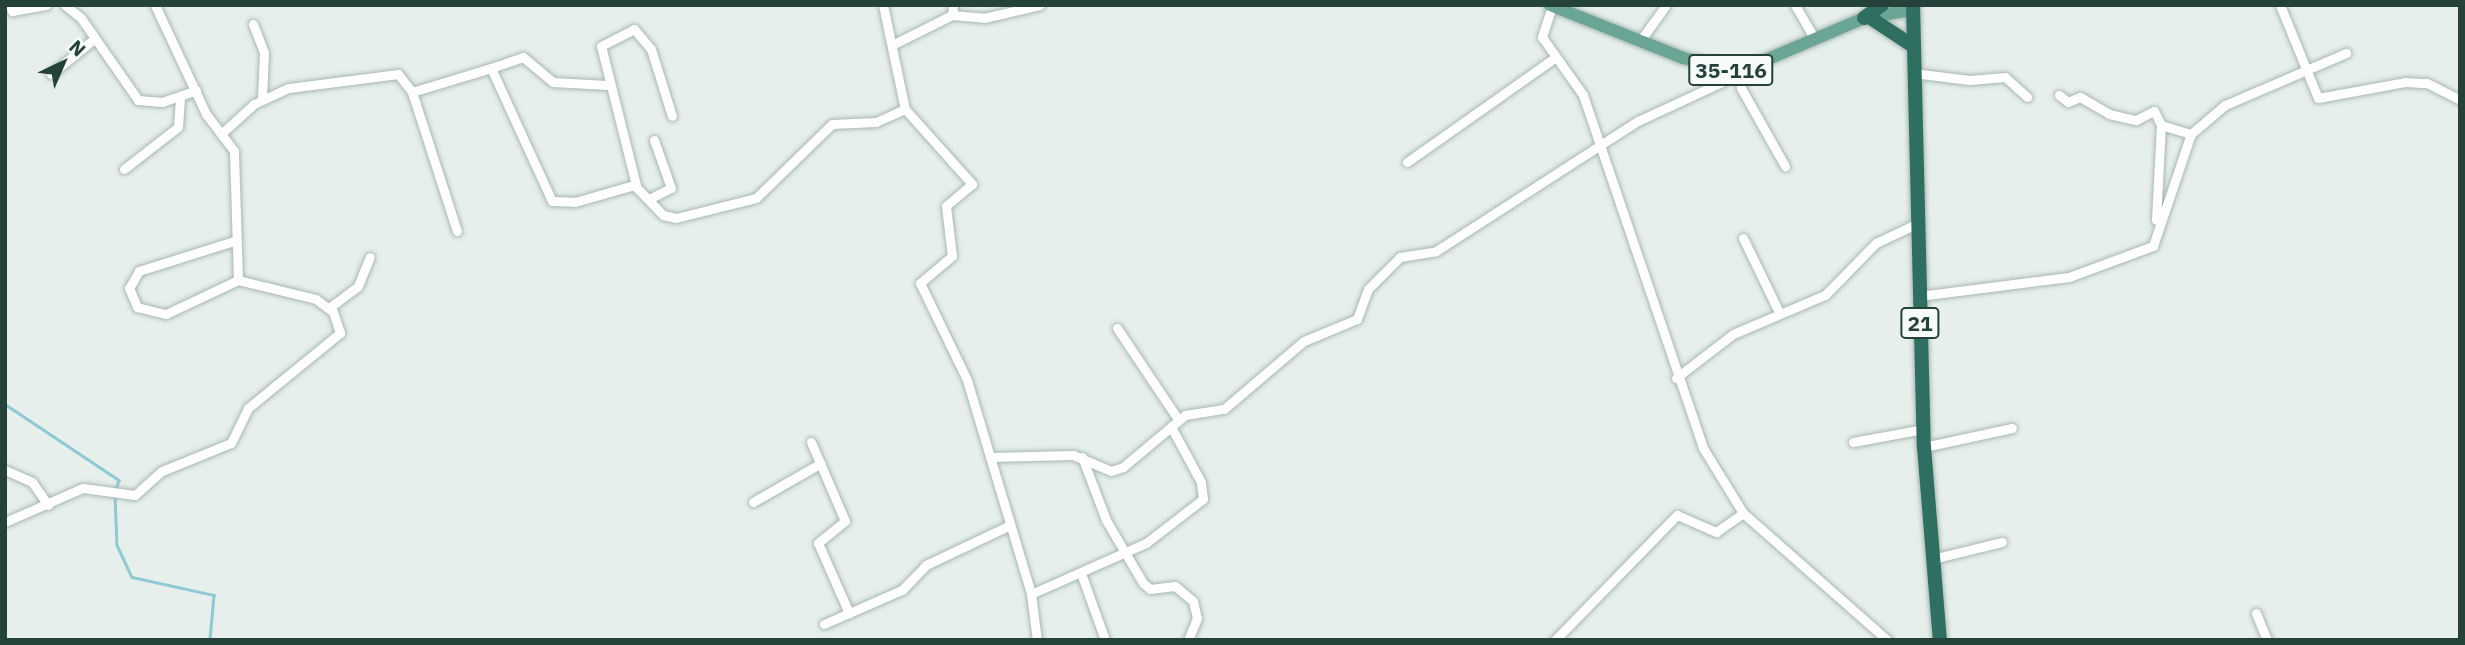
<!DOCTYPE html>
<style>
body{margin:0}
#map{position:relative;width:2465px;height:645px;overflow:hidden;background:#e6efeb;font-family:"IBM Plex Sans",sans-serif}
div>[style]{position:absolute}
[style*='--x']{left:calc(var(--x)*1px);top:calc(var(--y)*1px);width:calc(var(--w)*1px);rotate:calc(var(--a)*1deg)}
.stream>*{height:2.5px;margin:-1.25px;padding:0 1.25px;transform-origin:1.25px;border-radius:1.25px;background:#8ec9d4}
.roads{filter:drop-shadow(0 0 2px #a8b8b2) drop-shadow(0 0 2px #a8b8b2)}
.minor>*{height:9px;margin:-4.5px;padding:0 4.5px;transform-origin:4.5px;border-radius:4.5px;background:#fff}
.major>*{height:12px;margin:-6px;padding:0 6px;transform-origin:6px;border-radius:6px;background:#6aa596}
.highway>*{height:14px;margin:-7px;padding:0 7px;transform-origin:7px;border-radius:7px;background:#2f6f62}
span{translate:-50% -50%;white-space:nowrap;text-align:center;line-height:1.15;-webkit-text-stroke:5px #f7fbf9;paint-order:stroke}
.shield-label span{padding:2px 5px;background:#f7fbf9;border:2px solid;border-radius:5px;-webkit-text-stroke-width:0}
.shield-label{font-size:21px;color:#24423a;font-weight:700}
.frame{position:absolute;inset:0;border:7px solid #24423a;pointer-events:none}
.north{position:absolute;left:28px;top:28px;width:70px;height:70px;-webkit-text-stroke:5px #f7fbf9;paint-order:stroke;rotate:44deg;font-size:19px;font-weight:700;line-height:28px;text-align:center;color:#24423a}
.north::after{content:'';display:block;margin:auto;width:24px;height:32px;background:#24423a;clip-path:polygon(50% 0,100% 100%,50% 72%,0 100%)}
</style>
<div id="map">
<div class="stream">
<i style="--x:5;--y:404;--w:137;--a:33.7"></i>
<i style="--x:119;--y:480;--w:10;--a:107"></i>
<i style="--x:115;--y:496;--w:49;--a:87.7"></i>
<i style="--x:117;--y:545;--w:35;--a:65"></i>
<i style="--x:132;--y:577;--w:84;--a:12.4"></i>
<i style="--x:214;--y:595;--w:45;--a:95.1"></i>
</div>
<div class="roads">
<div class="minor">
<i style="--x:9;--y:5;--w:7;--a:63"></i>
<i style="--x:12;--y:11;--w:35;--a:-10"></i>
<i style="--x:65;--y:5;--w:21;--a:39"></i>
<i style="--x:81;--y:18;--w:100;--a:55.2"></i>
<i style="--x:138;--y:100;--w:24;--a:5"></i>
<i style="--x:162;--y:102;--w:36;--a:-19"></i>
<i style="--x:883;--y:5;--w:106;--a:78.1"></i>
<i style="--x:905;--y:109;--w:101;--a:48.2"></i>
<i style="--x:972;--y:184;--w:34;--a:140"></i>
<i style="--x:946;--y:206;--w:50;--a:83.2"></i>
<i style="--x:952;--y:256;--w:42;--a:139.8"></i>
<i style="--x:920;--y:283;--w:108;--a:64.1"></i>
<i style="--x:967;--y:380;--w:223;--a:73.3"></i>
<i style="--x:1031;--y:594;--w:46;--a:82.6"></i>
<i style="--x:1795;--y:5;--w:36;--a:60"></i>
<i style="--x:2280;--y:5;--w:100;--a:67.8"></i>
<i style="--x:2318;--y:98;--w:88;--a:-10.4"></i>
<i style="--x:2405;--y:82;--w:22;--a:3"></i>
<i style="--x:2427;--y:83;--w:37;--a:27"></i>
<i style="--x:1552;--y:6;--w:33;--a:108"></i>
<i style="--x:1542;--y:37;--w:71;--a:54.7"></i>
<i style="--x:1583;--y:95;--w:373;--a:71.2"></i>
<i style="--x:1703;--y:448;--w:76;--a:58.4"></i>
<i style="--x:1743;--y:513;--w:192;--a:41.4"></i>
<i style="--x:952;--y:15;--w:32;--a:5"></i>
<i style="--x:984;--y:18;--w:57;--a:-13.1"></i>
<i style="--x:253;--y:24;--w:31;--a:69"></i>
<i style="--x:264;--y:53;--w:46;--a:92.5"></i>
<i style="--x:1640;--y:41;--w:44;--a:-54.2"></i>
<i style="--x:894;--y:44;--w:65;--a:-26.6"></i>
<i style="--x:952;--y:15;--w:10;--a:-84"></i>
<i style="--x:491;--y:68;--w:34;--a:-19"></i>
<i style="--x:523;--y:57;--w:39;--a:40"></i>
<i style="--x:553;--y:82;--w:54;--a:3.2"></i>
<i style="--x:1740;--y:71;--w:17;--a:87"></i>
<i style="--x:1741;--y:88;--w:90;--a:60.6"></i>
<i style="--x:1913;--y:73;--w:57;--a:7"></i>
<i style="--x:1970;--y:80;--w:35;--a:-5"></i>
<i style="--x:2005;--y:77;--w:30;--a:42"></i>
<i style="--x:51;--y:74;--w:55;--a:-39.1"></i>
<i style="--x:412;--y:92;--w:146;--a:72.1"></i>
<i style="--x:2059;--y:95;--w:11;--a:38"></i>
<i style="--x:2068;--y:102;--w:13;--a:-23"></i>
<i style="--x:2080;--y:97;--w:34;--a:30"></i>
<i style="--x:2109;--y:114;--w:28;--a:13"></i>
<i style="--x:2136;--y:120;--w:20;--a:-27"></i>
<i style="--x:2154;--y:111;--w:16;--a:63"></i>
<i style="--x:222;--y:133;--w:43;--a:-42.2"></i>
<i style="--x:254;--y:104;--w:38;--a:-25"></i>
<i style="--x:289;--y:88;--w:110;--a:-7.3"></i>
<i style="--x:398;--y:74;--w:23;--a:52"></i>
<i style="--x:412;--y:92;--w:83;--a:-16.9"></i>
<i style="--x:491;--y:68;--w:146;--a:65.4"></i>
<i style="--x:552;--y:201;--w:23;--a:2"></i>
<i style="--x:575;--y:202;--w:61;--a:-16.1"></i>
<i style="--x:634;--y:185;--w:42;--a:46"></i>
<i style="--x:663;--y:215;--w:13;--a:13"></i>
<i style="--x:676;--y:218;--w:82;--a:-14"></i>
<i style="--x:756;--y:198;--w:106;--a:-44.2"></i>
<i style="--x:832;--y:124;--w:44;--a:-2.6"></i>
<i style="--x:876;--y:122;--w:32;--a:-24"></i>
<i style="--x:1407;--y:162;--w:182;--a:-35.2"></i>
<i style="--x:124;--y:169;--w:68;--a:-37.9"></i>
<i style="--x:178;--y:127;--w:31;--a:-86"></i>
<i style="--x:636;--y:185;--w:143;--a:-104.1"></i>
<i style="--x:601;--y:46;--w:37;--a:-27"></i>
<i style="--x:634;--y:29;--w:26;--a:50"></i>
<i style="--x:651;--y:49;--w:70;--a:72.6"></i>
<i style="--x:651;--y:198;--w:22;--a:-27"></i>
<i style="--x:671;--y:188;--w:51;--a:-109.5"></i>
<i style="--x:2156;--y:220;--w:95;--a:-87"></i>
<i style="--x:2161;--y:125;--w:31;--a:17"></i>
<i style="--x:1743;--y:238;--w:82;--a:64.1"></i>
<i style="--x:234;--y:241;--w:100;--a:162.5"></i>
<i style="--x:139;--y:271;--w:20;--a:120"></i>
<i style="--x:129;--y:288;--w:21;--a:67"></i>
<i style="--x:137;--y:307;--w:30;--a:14"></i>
<i style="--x:166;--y:314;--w:80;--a:-25.3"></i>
<i style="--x:1919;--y:296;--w:151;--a:-7.2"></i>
<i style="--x:2069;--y:277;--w:90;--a:-20.3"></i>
<i style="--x:2153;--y:246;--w:118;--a:-71.3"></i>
<i style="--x:2191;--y:134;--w:45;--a:-40.5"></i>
<i style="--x:2225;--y:105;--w:132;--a:-23.3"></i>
<i style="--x:329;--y:308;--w:36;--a:-37"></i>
<i style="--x:358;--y:286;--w:31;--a:-68"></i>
<i style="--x:1117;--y:328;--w:110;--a:56.2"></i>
<i style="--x:1676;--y:378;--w:72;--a:-37.7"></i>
<i style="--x:1733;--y:334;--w:100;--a:-23"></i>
<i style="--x:1825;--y:295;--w:73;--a:-45.6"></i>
<i style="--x:1876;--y:243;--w:44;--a:-25.4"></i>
<i style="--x:811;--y:442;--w:86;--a:66.7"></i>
<i style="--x:845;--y:521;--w:35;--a:141"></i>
<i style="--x:818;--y:543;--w:77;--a:66.1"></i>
<i style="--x:1853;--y:442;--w:71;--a:-10.5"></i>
<i style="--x:1924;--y:447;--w:90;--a:-12.2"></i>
<i style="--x:990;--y:457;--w:83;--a:-1.4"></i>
<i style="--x:1073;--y:455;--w:41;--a:22.8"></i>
<i style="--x:1111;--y:471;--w:13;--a:-18"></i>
<i style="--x:1123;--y:467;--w:81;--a:-40"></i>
<i style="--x:1185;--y:415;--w:39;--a:-9"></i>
<i style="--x:1224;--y:409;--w:105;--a:-40.4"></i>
<i style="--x:1304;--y:341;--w:57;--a:-22.5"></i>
<i style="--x:1357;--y:319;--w:32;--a:-70"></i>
<i style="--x:1368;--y:289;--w:45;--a:-45"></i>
<i style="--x:1400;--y:257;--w:36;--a:-9"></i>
<i style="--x:1436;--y:251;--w:240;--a:-32.8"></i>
<i style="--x:1638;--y:121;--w:95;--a:-24.9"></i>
<i style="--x:1724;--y:81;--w:11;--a:-95"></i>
<i style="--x:1082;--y:457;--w:67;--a:69.1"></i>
<i style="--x:1106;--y:520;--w:73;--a:59.6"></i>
<i style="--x:1143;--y:583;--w:9;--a:41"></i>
<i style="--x:1150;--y:589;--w:25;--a:-7"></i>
<i style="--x:1175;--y:586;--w:23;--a:40"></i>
<i style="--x:1193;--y:601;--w:17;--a:77"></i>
<i style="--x:1197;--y:618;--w:24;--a:112"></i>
<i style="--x:5;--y:470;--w:30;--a:24"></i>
<i style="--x:32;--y:482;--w:28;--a:55"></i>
<i style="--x:753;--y:502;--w:78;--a:-29.8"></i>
<i style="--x:5;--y:522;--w:85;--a:-23.6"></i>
<i style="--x:83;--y:488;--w:52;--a:7.7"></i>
<i style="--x:135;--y:495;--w:36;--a:-42"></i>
<i style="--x:162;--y:471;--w:74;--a:-22.1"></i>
<i style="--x:231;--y:443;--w:39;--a:-64"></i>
<i style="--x:248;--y:408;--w:119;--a:-39.2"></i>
<i style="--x:340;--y:333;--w:22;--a:-108"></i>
<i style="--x:333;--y:312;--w:21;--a:-143"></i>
<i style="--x:316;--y:299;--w:80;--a:-166.3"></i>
<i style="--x:238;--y:280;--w:129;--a:-91.8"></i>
<i style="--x:234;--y:151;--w:46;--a:-127.1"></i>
<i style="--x:206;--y:114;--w:120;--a:-115.1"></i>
<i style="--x:1932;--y:559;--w:72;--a:-13.7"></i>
<i style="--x:1082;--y:576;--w:68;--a:70.2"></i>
<i style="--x:1031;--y:594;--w:126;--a:-23.9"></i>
<i style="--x:1146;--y:543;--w:72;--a:-37.7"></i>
<i style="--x:1203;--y:499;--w:17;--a:-97"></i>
<i style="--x:1201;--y:482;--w:63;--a:-118.6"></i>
<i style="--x:2256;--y:613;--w:29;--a:68"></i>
<i style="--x:824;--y:624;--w:85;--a:-23.6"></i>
<i style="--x:902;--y:590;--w:35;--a:-46"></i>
<i style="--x:926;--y:565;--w:89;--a:-25.4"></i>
<i style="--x:1555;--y:640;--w:175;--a:-45.7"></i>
<i style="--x:1677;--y:515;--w:43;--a:23.6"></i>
<i style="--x:1716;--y:532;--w:33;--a:-35"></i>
</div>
<div class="major">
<i style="--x:1550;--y:5;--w:143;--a:21.7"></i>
<i style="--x:1683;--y:58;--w:58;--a:12.8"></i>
<i style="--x:1740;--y:71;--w:135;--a:-23.1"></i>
<i style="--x:1864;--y:18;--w:49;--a:-9.5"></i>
</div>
<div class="highway">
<i style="--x:1913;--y:5;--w:442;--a:88.6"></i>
<i style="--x:1924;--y:447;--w:194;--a:85.3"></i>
<i style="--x:1869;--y:17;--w:49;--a:33.4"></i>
<i style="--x:1864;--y:18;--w:22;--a:-36"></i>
</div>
</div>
<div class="shield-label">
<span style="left:1731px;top:70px">35-116</span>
<span style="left:1920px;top:323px">21</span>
</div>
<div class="frame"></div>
<div class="north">N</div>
</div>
